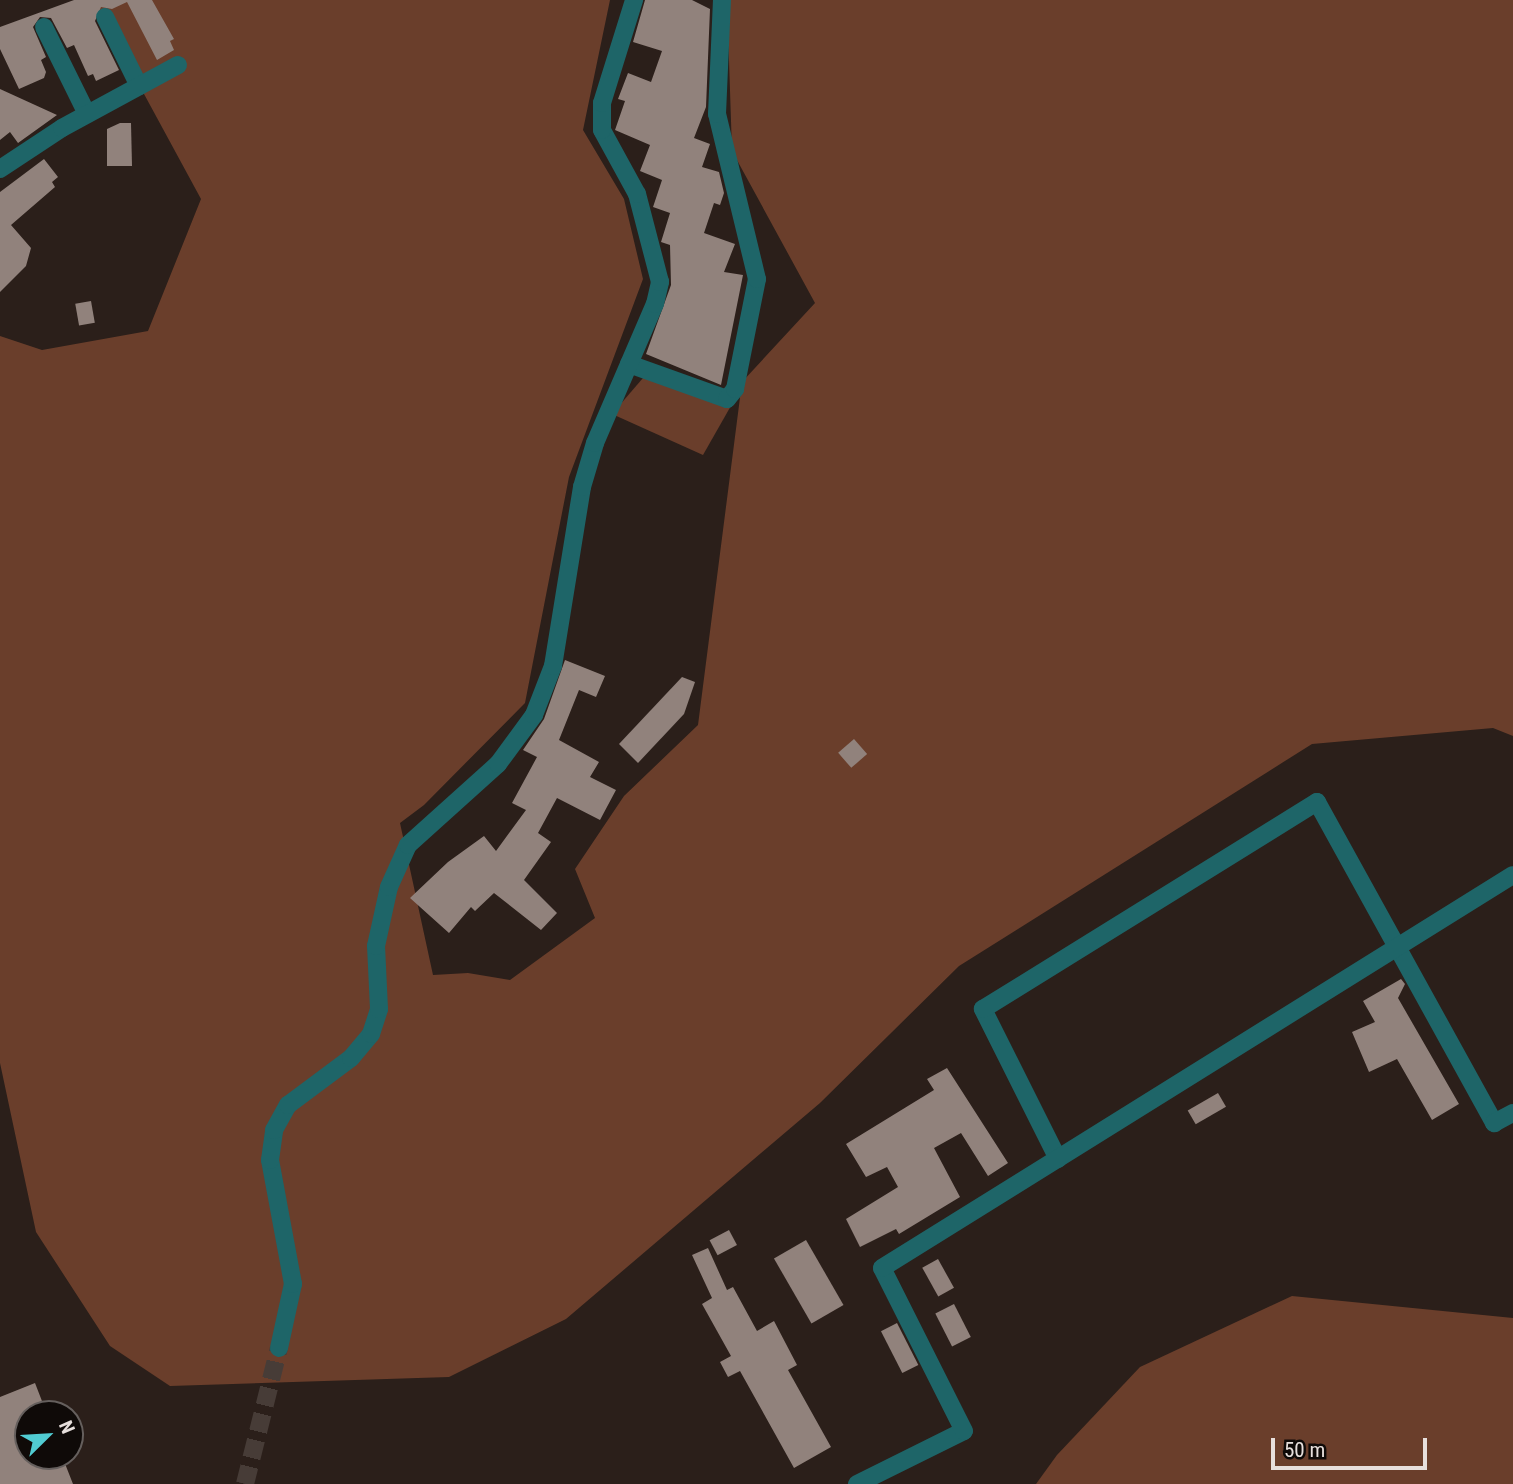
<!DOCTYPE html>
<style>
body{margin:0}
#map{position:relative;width:1513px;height:1484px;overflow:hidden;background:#2b1f1a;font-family:"Roboto Condensed",sans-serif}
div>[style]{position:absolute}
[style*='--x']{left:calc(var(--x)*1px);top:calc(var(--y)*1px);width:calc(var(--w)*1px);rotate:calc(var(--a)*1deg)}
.green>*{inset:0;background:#6a3e2b}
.building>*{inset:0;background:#91827c;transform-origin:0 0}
.street-tunnel>*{height:18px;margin-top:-9px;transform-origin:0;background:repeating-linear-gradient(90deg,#473c37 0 18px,transparent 0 27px)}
.street>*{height:18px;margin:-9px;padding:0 9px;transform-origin:9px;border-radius:9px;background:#1e6568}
span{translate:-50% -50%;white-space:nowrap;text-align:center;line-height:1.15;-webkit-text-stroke:7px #0f0a08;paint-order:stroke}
.north{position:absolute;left:14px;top:1400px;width:70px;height:70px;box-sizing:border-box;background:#0f0a08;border:2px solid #655f5d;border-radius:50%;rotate:66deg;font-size:19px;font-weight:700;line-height:28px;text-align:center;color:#e7dfdc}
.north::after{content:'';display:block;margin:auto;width:24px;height:32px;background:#51ccd2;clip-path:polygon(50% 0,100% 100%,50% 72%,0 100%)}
.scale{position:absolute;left:1271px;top:1438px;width:156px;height:32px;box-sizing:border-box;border:4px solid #e7dfdc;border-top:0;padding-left:9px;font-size:21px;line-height:24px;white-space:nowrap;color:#e7dfdc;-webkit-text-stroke:5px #0f0a08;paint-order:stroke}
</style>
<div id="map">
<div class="green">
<i style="clip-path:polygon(93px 0,610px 0,583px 130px,624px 199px,643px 279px,569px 477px,525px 703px,424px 805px,400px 823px,433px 975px,468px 973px,510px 980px,595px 918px,575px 869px,624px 796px,698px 725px,742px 382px,815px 303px,732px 151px,727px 0,1513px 0,1513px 736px,1493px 728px,1312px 744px,959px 966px,820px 1103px,566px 1319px,449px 1377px,170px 1386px,110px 1346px,36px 1232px,0 1063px,0 336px,42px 350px,148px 331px,201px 199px)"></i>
<i style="clip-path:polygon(649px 371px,732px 404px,703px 455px,612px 414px)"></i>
<i style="clip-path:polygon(1292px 1296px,1513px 1318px,1513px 1484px,1036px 1484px,1057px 1455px,1140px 1367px)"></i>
</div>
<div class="building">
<i style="clip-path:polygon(74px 0,152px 0,174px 39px,170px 41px,174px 50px,157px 60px,127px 2px,112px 9px,101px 7px,95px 21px,119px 70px,96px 81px,93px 74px,88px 76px,74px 45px,67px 48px,51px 18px,40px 17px,33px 27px,46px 57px,41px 60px,46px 72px,44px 78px,19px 89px,0 49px,0 27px)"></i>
<i style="clip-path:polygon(645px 0,692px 0,710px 9px,706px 107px,694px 138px,710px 144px,702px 167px,719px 172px,724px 193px,720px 205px,714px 203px,704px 233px,735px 244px,724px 272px,743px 275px,721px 385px,646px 354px,671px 285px,670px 245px,661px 242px,670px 213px,653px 207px,662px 180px,640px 171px,650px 145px,615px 130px,625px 101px,618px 99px,628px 73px,651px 82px,662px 51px,633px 42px)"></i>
<i style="clip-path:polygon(0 89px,57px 115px,18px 143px,10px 132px,0 140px)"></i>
<i style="clip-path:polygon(120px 123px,131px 123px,132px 166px,107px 166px,107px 129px)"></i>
<i style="clip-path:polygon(44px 159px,58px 177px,52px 182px,55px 187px,11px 225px,31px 248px,26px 266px,0 292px,0 192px)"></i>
<i style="left:91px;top:301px;width:22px;height:16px;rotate:80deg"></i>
<i style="clip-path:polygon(565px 660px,605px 676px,596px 697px,579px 690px,559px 740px,599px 762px,590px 777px,616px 790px,600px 820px,557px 798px,538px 833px,551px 842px,524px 880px,557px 913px,541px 930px,494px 893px,475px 911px,471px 907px,449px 933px,410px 898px,448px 862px,484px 836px,496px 851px,526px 810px,512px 803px,537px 757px,523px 750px,544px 719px)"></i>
<i style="clip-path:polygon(682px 677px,695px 682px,684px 714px,638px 763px,619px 744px)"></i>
<i style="left:854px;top:739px;width:20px;height:21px;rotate:49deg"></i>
<i style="clip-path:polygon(1401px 979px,1405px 984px,1398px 998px,1459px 1104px,1432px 1120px,1397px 1059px,1369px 1072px,1352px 1032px,1375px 1022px,1363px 1001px)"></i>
<i style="clip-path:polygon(947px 1068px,1008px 1163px,988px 1176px,961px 1133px,934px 1148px,960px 1197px,899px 1234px,896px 1229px,860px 1247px,846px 1219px,898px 1187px,887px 1167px,866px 1177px,846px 1144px,934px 1090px,927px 1079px)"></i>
<i style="left:1218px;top:1093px;width:16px;height:35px;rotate:60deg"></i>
<i style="left:729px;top:1230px;width:17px;height:22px;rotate:62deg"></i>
<i style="left:806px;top:1240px;width:75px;height:37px;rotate:60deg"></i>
<i style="clip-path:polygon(708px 1248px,727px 1290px,733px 1287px,757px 1331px,774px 1321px,797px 1365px,788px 1370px,831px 1447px,794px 1468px,740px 1371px,728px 1377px,720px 1362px,731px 1356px,702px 1304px,712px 1298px,692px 1255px)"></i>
<i style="left:938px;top:1259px;width:33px;height:18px;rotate:61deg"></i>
<i style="left:954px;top:1304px;width:37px;height:21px;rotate:63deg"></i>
<i style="left:897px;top:1323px;width:47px;height:18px;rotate:63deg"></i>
<i style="clip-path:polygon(35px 1383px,47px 1414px,28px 1414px,28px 1456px,62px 1456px,73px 1484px,0 1484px,0 1397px)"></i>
</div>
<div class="street-tunnel">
<i style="--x:245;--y:1484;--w:140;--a:-76"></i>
</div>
<div class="street">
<i style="--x:105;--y:17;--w:77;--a:63.8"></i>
<i style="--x:44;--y:27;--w:97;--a:63.7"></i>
<i style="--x:0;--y:169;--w:74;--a:-33.5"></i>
<i style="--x:62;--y:128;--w:132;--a:-28.5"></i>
<i style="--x:629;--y:364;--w:104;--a:19.7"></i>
<i style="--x:727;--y:399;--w:13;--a:-51"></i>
<i style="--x:735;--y:389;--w:112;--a:-78.7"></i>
<i style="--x:757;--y:279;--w:170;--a:-103.6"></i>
<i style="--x:717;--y:114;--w:114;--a:-87.5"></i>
<i style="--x:1058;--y:1159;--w:168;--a:-116.6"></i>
<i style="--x:983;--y:1009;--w:393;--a:-31.8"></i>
<i style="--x:1317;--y:802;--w:367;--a:61.1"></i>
<i style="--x:1494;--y:1123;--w:21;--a:-28"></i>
<i style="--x:279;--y:1348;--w:66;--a:-77.7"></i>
<i style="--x:293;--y:1284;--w:126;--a:-100.5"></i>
<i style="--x:270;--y:1160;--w:30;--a:-82"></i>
<i style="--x:274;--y:1130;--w:29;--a:-61"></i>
<i style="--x:288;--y:1105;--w:79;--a:-36.7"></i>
<i style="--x:351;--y:1058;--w:31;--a:-50"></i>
<i style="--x:371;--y:1034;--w:26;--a:-72"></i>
<i style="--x:379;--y:1009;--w:63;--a:-92.7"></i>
<i style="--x:376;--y:946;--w:60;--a:-77.6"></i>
<i style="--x:389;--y:887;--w:46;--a:-65.7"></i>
<i style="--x:408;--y:845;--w:121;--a:-42"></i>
<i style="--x:498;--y:764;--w:61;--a:-53.7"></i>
<i style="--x:534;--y:715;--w:53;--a:-68.8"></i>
<i style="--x:553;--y:666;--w:181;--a:-80.8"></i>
<i style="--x:582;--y:487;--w:46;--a:-73.5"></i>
<i style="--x:595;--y:443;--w:151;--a:-66.7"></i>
<i style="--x:655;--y:304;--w:23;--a:-77"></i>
<i style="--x:660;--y:282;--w:91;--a:-104.6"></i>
<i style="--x:637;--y:194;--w:73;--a:-118.7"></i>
<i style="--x:602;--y:130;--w:27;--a:-90"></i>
<i style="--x:602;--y:103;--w:108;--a:-72.7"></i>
<i style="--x:857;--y:1484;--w:119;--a:-26.4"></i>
<i style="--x:964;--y:1431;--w:182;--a:-116.7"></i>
<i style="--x:882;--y:1268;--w:743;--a:-31.92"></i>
</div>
<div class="north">N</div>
<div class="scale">50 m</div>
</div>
